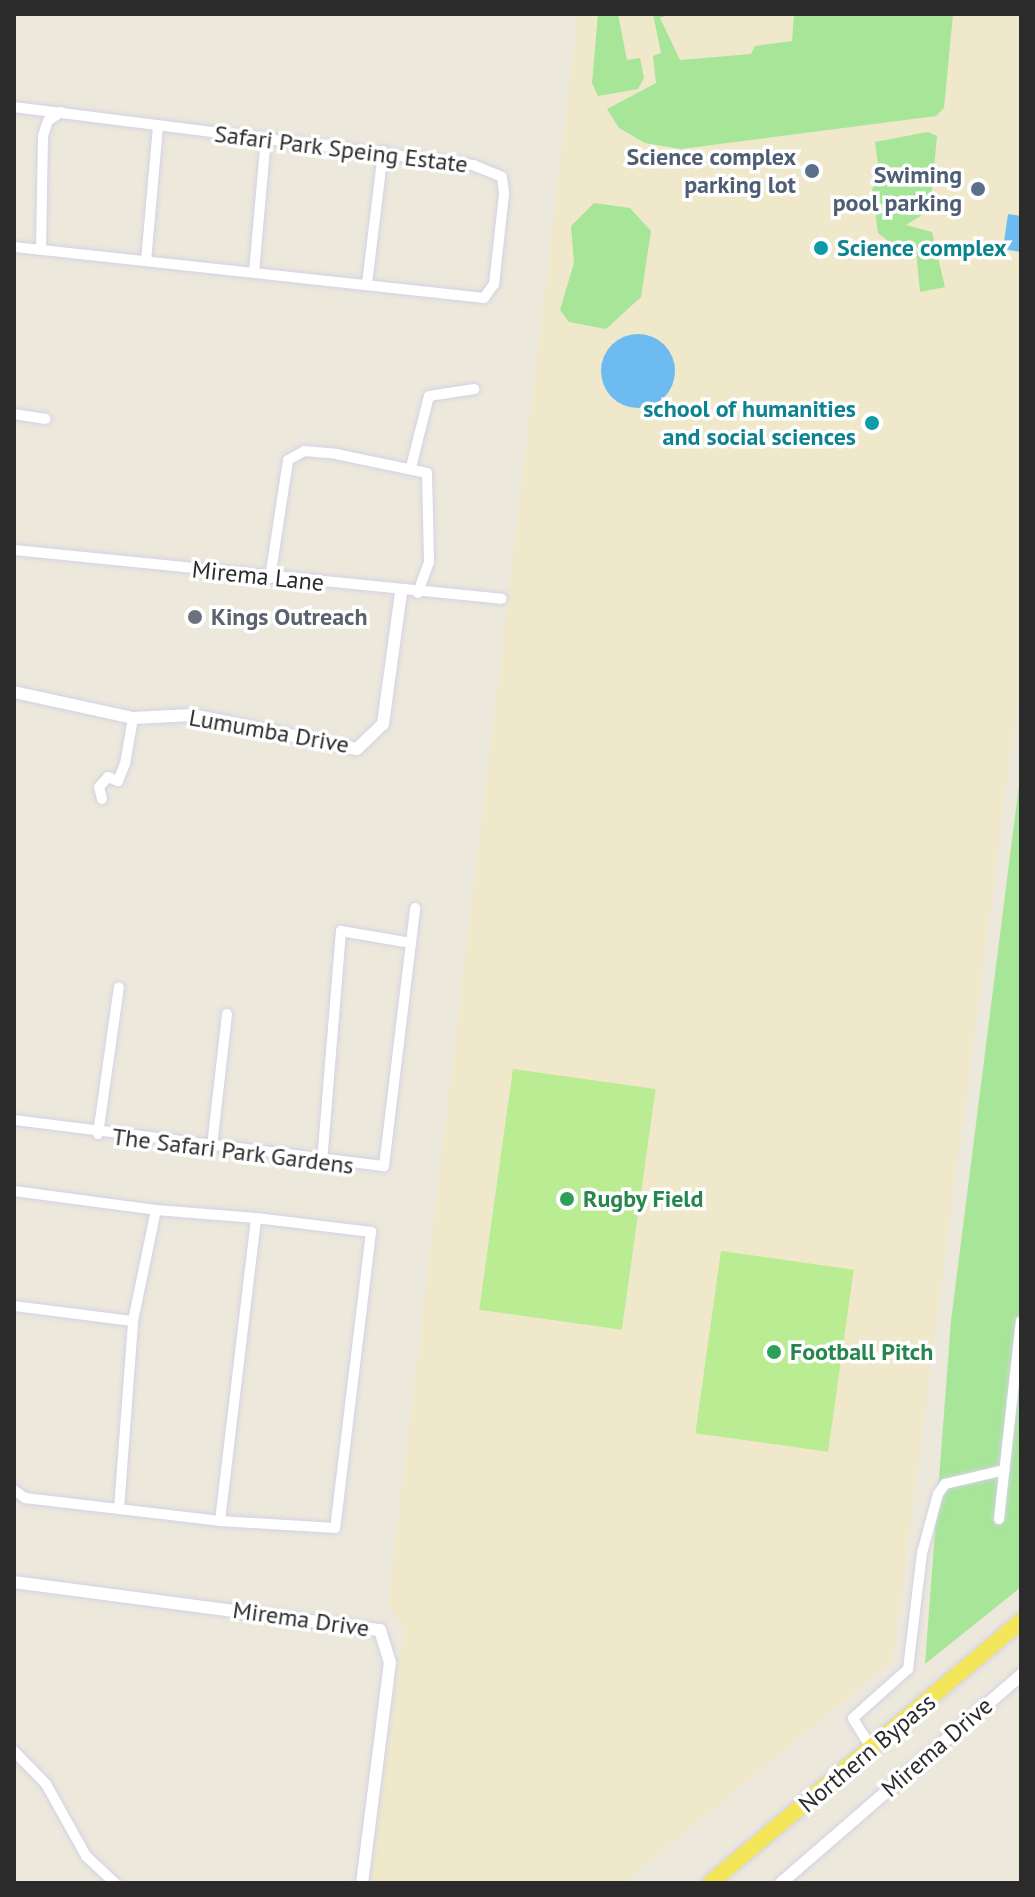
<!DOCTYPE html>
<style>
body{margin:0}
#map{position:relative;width:1035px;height:1897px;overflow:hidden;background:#ede8dc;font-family:"PT Sans",sans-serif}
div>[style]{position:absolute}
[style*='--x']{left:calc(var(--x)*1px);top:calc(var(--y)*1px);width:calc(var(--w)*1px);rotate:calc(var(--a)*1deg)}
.education>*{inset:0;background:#efe8cb}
.green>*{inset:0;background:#a7e598}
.pitch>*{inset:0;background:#b9ec93;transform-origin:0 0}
.water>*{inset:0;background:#6dbbf1}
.round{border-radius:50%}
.roads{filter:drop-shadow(0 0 2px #d2d2e4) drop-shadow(0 0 2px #d2d2e4)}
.minor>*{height:10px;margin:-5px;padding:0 5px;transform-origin:5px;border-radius:5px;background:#fff}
.tertiary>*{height:12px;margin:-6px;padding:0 6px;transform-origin:6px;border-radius:6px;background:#fff}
.primary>*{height:16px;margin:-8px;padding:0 8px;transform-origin:8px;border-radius:8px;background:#f4e65b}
.dots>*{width:22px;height:22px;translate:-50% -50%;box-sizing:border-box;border:4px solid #fff;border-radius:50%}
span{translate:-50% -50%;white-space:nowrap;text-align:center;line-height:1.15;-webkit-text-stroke:7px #fff;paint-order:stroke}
.street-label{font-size:24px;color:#2b2b2b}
.service-label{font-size:24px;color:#4e5e75;font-weight:700}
.right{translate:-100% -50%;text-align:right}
.culture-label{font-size:24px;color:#0d838f;font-weight:700}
.left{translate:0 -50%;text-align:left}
.worship-label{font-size:24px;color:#5b616d;font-weight:700}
.leisure-label{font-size:24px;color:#27864d;font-weight:700}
.frame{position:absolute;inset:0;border:16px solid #2b2b2b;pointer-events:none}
</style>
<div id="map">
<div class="education">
<i style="clip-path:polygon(578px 14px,1021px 14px,1021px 674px,893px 1660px,624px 1883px,370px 1883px,404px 1627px,388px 1605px)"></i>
</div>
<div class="green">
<i style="clip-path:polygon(598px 14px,618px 14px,627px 60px,640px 58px,644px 78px,638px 89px,598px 96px,592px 83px)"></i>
<i style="clip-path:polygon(653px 14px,672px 14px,660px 18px,680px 60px,751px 54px,755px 46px,792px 41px,794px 14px,953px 14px,944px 108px,936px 116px,681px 149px,645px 143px,619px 128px,607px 109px,656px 83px,653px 56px,661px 53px)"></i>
<i style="clip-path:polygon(928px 132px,937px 136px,930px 210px,906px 225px,932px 232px,945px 287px,920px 292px,916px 250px,901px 251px,878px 233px,872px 189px,880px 179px,875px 142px)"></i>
<i style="clip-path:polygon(594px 203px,630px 208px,651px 231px,641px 297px,606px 329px,569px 322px,560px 310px,574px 263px,571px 226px)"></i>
<i style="clip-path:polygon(1021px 769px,1021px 1587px,925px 1664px,951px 1321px)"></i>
</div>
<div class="pitch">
<i style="left:513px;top:1069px;width:144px;height:243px;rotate:8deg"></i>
<i style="left:721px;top:1251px;width:134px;height:184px;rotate:8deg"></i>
</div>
<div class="water">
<i style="clip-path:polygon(1008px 214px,1021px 216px,1021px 252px,1003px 249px)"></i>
<i class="round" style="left:601px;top:334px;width:74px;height:74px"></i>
</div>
<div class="roads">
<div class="minor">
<i style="--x:14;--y:107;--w:463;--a:7.2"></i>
<i style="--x:473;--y:165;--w:31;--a:22"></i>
<i style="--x:502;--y:177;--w:17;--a:83"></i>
<i style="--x:504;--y:194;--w:91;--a:96.3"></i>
<i style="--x:494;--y:284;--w:17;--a:126"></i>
<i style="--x:484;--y:298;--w:473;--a:-173.8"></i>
<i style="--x:41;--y:250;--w:114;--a:-89"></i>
<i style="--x:43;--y:136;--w:16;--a:-72"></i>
<i style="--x:48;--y:121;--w:16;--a:-35"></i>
<i style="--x:146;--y:261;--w:136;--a:-84.9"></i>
<i style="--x:254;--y:272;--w:135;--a:-84.9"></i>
<i style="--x:367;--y:284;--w:134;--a:-83.1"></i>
<i style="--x:14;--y:414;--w:32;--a:9"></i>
<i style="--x:411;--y:467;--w:73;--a:-75.8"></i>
<i style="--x:429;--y:396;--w:46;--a:-8.8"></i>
<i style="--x:14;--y:550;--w:490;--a:5.7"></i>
<i style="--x:270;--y:578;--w:119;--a:-81.3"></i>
<i style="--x:288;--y:460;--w:18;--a:-29"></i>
<i style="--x:304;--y:451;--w:32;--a:5"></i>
<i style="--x:336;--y:454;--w:93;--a:11.8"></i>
<i style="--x:427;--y:473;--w:89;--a:88.7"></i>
<i style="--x:429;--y:562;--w:33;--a:110"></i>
<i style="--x:102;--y:799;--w:12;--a:-104"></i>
<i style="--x:99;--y:787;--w:13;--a:-48"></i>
<i style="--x:108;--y:777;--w:11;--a:22"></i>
<i style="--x:118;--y:781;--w:18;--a:-68"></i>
<i style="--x:125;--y:764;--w:47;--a:-80.1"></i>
<i style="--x:14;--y:1120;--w:373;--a:7.1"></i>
<i style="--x:384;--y:1166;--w:260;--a:-83.1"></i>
<i style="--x:98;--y:1134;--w:148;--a:-81.9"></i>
<i style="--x:212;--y:1146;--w:133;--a:-83.5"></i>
<i style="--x:322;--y:1162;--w:232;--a:-85.3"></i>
<i style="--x:341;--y:931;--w:71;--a:9.7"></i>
<i style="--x:14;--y:1191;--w:143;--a:7.6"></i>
<i style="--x:156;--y:1210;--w:100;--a:4.6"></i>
<i style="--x:256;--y:1218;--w:116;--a:6.9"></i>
<i style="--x:371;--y:1232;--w:298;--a:96.9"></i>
<i style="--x:335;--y:1528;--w:115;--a:-176.5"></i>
<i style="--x:220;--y:1521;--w:305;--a:-83.2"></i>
<i style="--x:14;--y:1306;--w:120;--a:7.2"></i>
<i style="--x:14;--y:1490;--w:14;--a:36"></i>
<i style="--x:25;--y:1498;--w:196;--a:6.7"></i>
<i style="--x:119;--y:1509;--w:189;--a:-85.7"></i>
<i style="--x:133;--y:1321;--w:113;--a:-78.3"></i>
<i style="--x:999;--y:1519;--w:199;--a:-83.7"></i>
<i style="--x:872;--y:1749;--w:36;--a:-122"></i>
<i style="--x:853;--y:1718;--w:74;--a:-41.7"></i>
<i style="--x:908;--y:1669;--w:117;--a:-83.1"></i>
<i style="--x:922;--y:1553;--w:61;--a:-74.8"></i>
<i style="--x:938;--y:1494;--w:12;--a:-55"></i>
<i style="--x:945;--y:1484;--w:61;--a:-13.3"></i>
<i style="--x:14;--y:1751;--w:46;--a:45.9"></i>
<i style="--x:46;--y:1784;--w:82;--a:60.9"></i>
<i style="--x:86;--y:1856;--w:40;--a:43"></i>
</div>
<div class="tertiary">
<i style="--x:14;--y:692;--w:122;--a:12.3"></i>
<i style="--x:133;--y:718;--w:59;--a:-2.9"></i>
<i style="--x:192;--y:715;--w:168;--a:11.6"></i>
<i style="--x:357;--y:749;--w:36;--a:-44"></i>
<i style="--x:383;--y:724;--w:133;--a:-82.2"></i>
<i style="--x:14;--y:1582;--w:369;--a:7.5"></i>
<i style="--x:380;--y:1630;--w:34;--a:73"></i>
<i style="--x:390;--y:1662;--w:223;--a:97.2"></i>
<i style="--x:781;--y:1883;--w:318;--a:-40.9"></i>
</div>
<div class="primary">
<i style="--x:710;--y:1883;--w:407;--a:-40.1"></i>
</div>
</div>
<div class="dots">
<i style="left:812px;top:171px;background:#5c6f8a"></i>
<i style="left:978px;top:189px;background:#5c6f8a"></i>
<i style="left:821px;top:248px;background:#0f9aa8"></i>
<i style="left:872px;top:423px;background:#0f9aa8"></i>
<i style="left:195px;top:617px;background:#6b7280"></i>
<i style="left:567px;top:1199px;background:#2e9e5b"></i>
<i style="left:774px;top:1352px;background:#2e9e5b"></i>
</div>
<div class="street-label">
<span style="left:341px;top:149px;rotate:7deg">Safari Park Speing Estate</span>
<span style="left:258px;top:576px;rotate:6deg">Mirema Lane</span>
<span style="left:269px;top:731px;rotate:10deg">Lumumba Drive</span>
<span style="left:233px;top:1151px;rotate:7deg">The Safari Park Gardens</span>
<span style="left:301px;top:1619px;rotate:8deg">Mirema Drive</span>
<span style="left:937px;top:1747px;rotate:-41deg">Mirema Drive</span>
<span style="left:867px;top:1753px;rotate:-40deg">Northern Bypass</span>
</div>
<div class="service-label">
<span class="right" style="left:796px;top:171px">Science complex<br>parking lot</span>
<span class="right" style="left:962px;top:189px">Swiming<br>pool parking</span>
</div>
<div class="culture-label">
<span class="left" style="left:837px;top:248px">Science complex</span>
<span class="right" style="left:856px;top:423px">school of humanities<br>and social sciences</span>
</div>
<div class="worship-label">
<span class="left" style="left:211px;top:617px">Kings Outreach</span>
</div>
<div class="leisure-label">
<span class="left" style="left:583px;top:1199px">Rugby Field</span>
<span class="left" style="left:790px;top:1352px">Football Pitch</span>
</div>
<div class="frame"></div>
</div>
